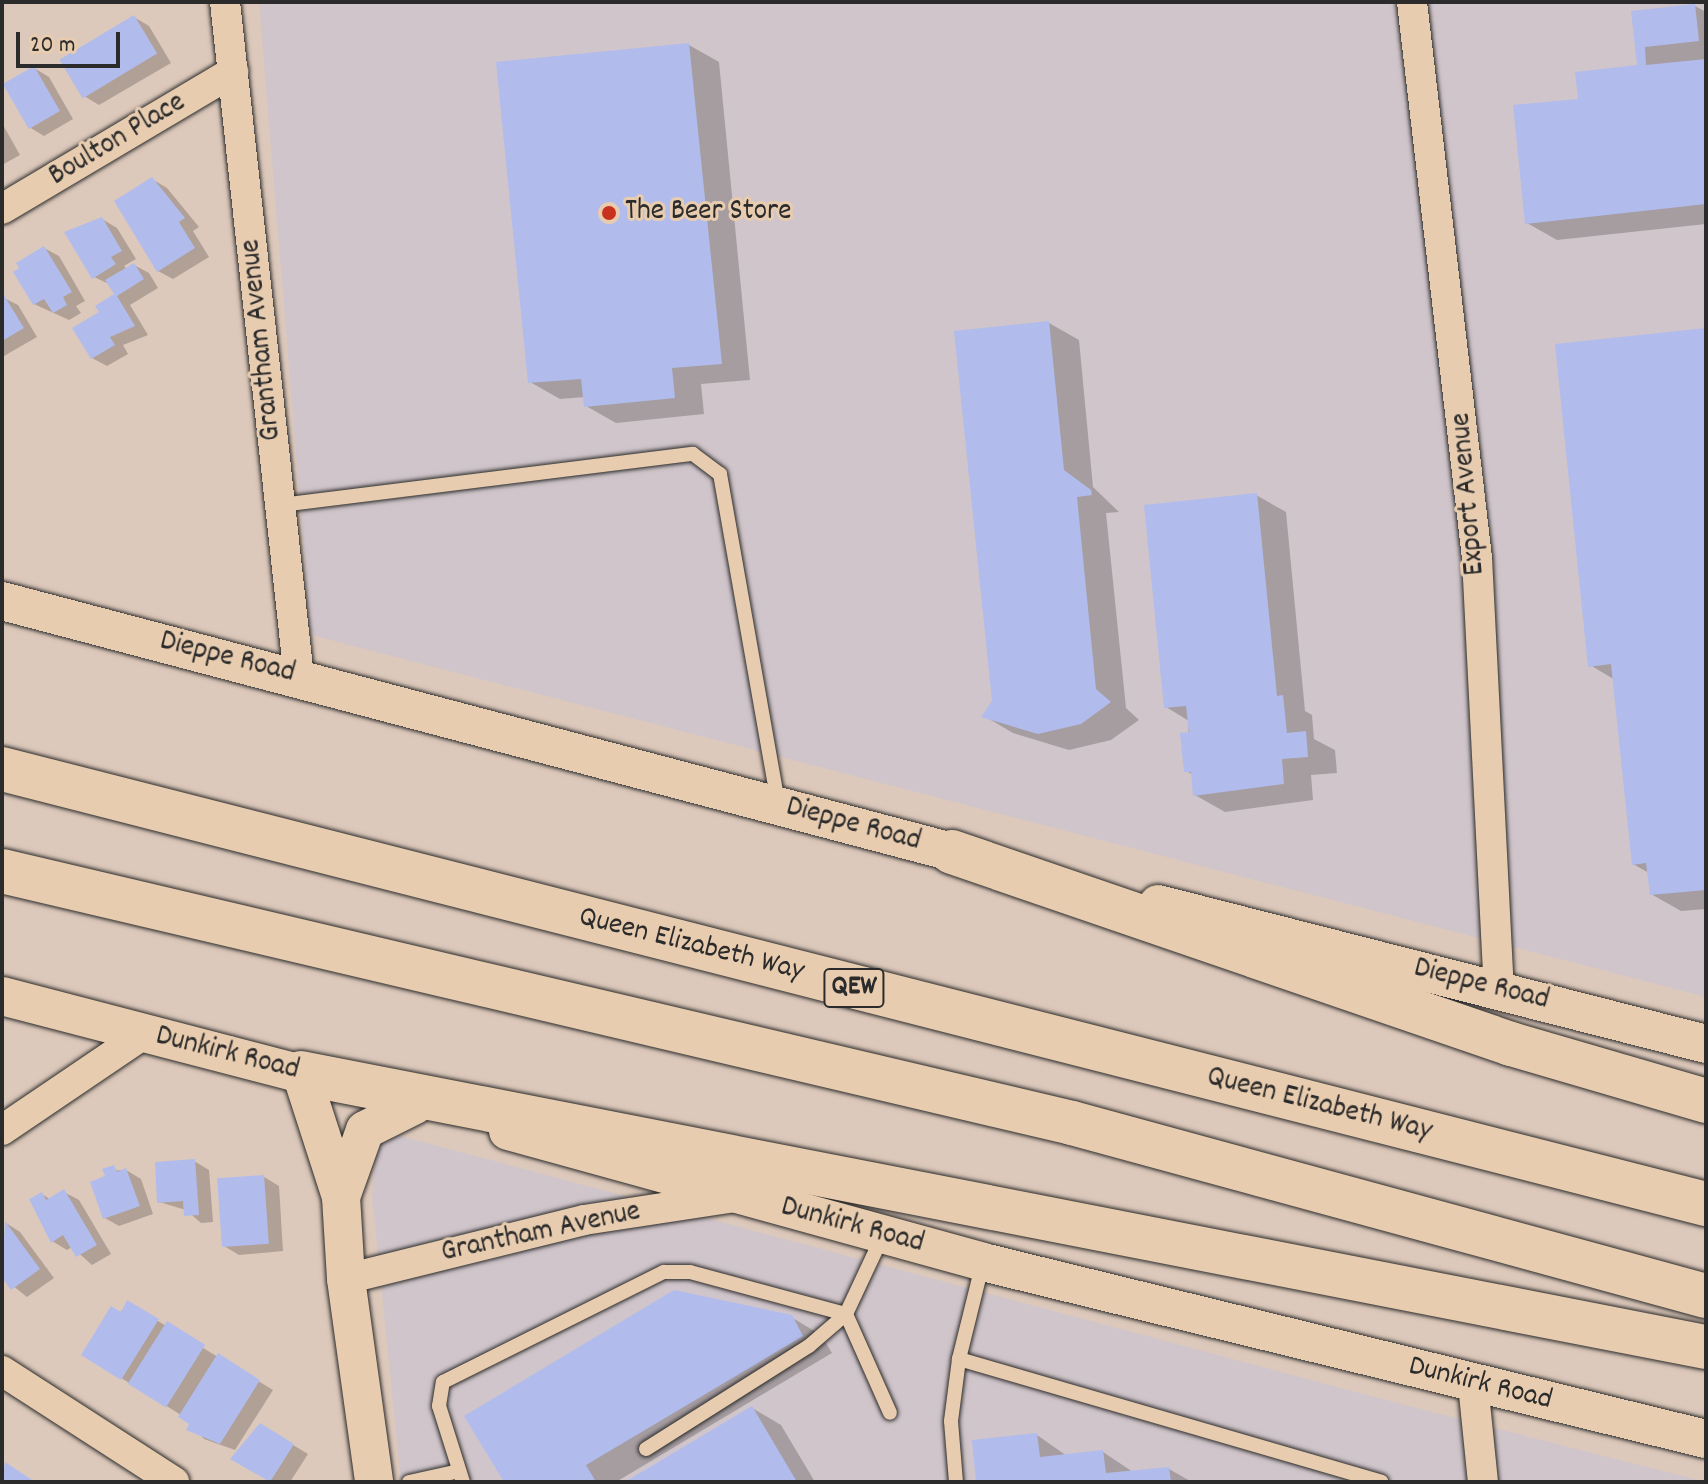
<!DOCTYPE html>
<style>
body{margin:0}
#map{position:relative;width:1708px;height:1484px;overflow:hidden;background:#ddc9bb;font-family:Dekko,sans-serif}
div>[style]{position:absolute}
[style*='--x']{left:calc(var(--x)*1px);top:calc(var(--y)*1px);width:calc(var(--w)*1px);rotate:calc(var(--a)*1deg)}
.built>*{inset:0;background:#d0c5ca}
.shadow>*{inset:0;background:#0003}
.building>*{inset:0;background:#b1bcec;transform-origin:0 0}
.roads{filter:drop-shadow(0 0 2px #2b2b2b) drop-shadow(0 0 2px #2b2b2b)}
.service>*{height:14px;margin:-7px;padding:0 7px;transform-origin:7px;border-radius:7px;background:#e8ccaf}
.minor>*{height:30px;margin:-15px;padding:0 15px;transform-origin:15px;border-radius:15px;background:#e8ccaf}
.tertiary>*{height:38px;margin:-19px;padding:0 19px;transform-origin:19px;border-radius:19px;background:#e8ccaf}
.motorway>*{height:44px;margin:-22px;padding:0 22px;transform-origin:22px;border-radius:22px;background:#e8ccaf}
.dots>*{width:22px;height:22px;translate:-50% -50%;box-sizing:border-box;border:4px solid #e8ccaf;border-radius:50%}
span{translate:-50% -50%;white-space:nowrap;text-align:center;line-height:1.15;-webkit-text-stroke:6px #e8ccaf;paint-order:stroke}
.shield-label span{padding:2px 6px;background:#e8ccaf;border:2px solid;border-radius:6px;-webkit-text-stroke-width:0}
.shield-label{font-size:28px;color:#2b2b2b;font-weight:700}
.street-label{font-size:30px;color:#2b2b2b}
.poi-label{font-size:30px;color:#2b2b2b}
.left{translate:0 -50%;text-align:left}
.frame{position:absolute;inset:0;border:4px solid #2b2b2b;pointer-events:none}
.scale{position:absolute;left:16px;top:32px;width:104px;height:36px;box-sizing:border-box;border:4px solid #2b2b2b;border-top:0;padding-left:10px;font-size:24px;line-height:28px;white-space:nowrap;color:#2b2b2b;-webkit-text-stroke:6px #e8ccaf;paint-order:stroke}
</style>
<div id="map">
<div class="built">
<i style="clip-path:polygon(259px 2px,1706px 2px,1706px 997px,311px 635px)"></i>
<i style="clip-path:polygon(378px 1130px,1382px 1399px,1706px 1482px,401px 1482px,372px 1195px)"></i>
</div>
<div class="shadow">
<i style="clip-path:polygon(1695px 6px,1706px 12px,1706px 224px,1557px 240px,1527px 223px,1580px 100px,1639px 67px,1634px 12px)"></i>
<i style="clip-path:polygon(134px 17px,149px 26px,171px 63px,99px 105px,84px 96px)"></i>
<i style="clip-path:polygon(689px 45px,719px 62px,750px 380px,701px 384px,704px 414px,616px 423px,586px 406px,585px 397px,560px 399px,530px 382px)"></i>
<i style="clip-path:polygon(34px 68px,49px 77px,73px 119px,44px 136px,29px 127px)"></i>
<i style="clip-path:polygon(2px 123px,20px 155px,2px 165px)"></i>
<i style="clip-path:polygon(152px 179px,167px 188px,199px 227px,193px 231px,209px 257px,173px 279px,158px 271px)"></i>
<i style="clip-path:polygon(102px 219px,117px 228px,136px 259px,124px 266px,127px 269px,134px 265px,149px 273px,158px 288px,130px 305px,148px 335px,123px 345px,128px 354px,107px 366px,92px 358px,102px 313px,117px 295px,111px 285px,94px 277px,67px 233px)"></i>
<i style="clip-path:polygon(44px 248px,59px 256px,85px 301px,76px 306px,81px 313px,69px 320px,34px 304px)"></i>
<i style="clip-path:polygon(2px 297px,18px 305px,37px 337px,4px 356px)"></i>
<i style="clip-path:polygon(1049px 323px,1079px 340px,1093px 487px,1119px 512px,1106px 513px,1126px 708px,1139px 720px,1111px 740px,1069px 750px,1013px 733px,984px 716px,994px 701px)"></i>
<i style="clip-path:polygon(1706px 330px,1706px 909px,1681px 911px,1651px 894px,1649px 873px,1633px 864px,1615px 680px,1590px 665px)"></i>
<i style="clip-path:polygon(1256px 495px,1286px 512px,1305px 711px,1312px 715px,1314px 739px,1335px 750px,1337px 773px,1311px 775px,1313px 800px,1225px 812px,1195px 795px,1194px 775px,1186px 771px,1189px 721px,1166px 707px)"></i>
<i style="clip-path:polygon(194px 1161px,209px 1170px,213px 1222px,201px 1223px,186px 1210px,159px 1202px)"></i>
<i style="clip-path:polygon(126px 1170px,141px 1179px,153px 1214px,119px 1226px,105px 1218px,105px 1171px)"></i>
<i style="clip-path:polygon(264px 1177px,279px 1186px,283px 1251px,239px 1255px,224px 1246px)"></i>
<i style="clip-path:polygon(64px 1192px,79px 1200px,111px 1254px,92px 1265px,72px 1247px,67px 1250px,52px 1241px,42px 1194px,51px 1200px)"></i>
<i style="clip-path:polygon(6px 1223px,20px 1232px,54px 1278px,27px 1297px,2px 1277px)"></i>
<i style="clip-path:polygon(128px 1303px,273px 1390px,235px 1450px,204px 1439px,181px 1415px,84px 1355px)"></i>
<i style="clip-path:polygon(791px 1317px,821px 1335px,832px 1353px,616px 1482px,507px 1482px)"></i>
<i style="clip-path:polygon(752px 1408px,781px 1425px,815px 1482px,629px 1482px)"></i>
<i style="clip-path:polygon(260px 1425px,308px 1454px,290px 1482px,271px 1482px,233px 1458px)"></i>
<i style="clip-path:polygon(1037px 1435px,1067px 1456px,1103px 1452px,1133px 1472px,1169px 1469px,1192px 1482px,978px 1482px)"></i>
</div>
<div class="building">
<i style="clip-path:polygon(1695px 4px,1699px 41px,1645px 47px,1646px 65px,1706px 59px,1706px 204px,1525px 224px,1513px 105px,1578px 99px,1575px 72px,1637px 65px,1631px 11px)"></i>
<i style="left:134px;top:15px;width:45px;height:87px;rotate:59deg"></i>
<i style="clip-path:polygon(689px 43px,722px 364px,672px 368px,675px 398px,584px 407px,581px 379px,528px 383px,496px 62px)"></i>
<i style="left:34px;top:66px;width:52px;height:36px;rotate:60deg"></i>
<i style="clip-path:polygon(152px 177px,185px 218px,179px 222px,195px 248px,157px 272px,114px 201px)"></i>
<i style="clip-path:polygon(102px 217px,122px 251px,111px 257px,116px 264px,92px 279px,64px 232px)"></i>
<i style="clip-path:polygon(44px 246px,72px 292px,63px 297px,67px 305px,53px 313px,44px 299px,33px 305px,13px 272px,19px 268px,16px 263px)"></i>
<i style="clip-path:polygon(134px 263px,144px 279px,117px 296px,135px 326px,110px 337px,115px 345px,91px 359px,72px 328px,99px 312px,95px 306px,114px 294px,105px 280px)"></i>
<i style="clip-path:polygon(2px 292px,24px 328px,2px 341px)"></i>
<i style="clip-path:polygon(1049px 321px,1064px 470px,1091px 490px,1092px 495px,1077px 497px,1096px 689px,1111px 702px,1081px 724px,1038px 734px,981px 717px,992px 701px,954px 331px)"></i>
<i style="clip-path:polygon(1706px 328px,1706px 890px,1650px 895px,1646px 863px,1632px 865px,1611px 664px,1588px 667px,1555px 344px)"></i>
<i style="clip-path:polygon(1257px 493px,1277px 696px,1283px 695px,1287px 733px,1306px 731px,1308px 757px,1282px 759px,1284px 784px,1193px 796px,1191px 772px,1184px 772px,1180px 733px,1189px 732px,1186px 706px,1164px 708px,1144px 505px)"></i>
<i style="clip-path:polygon(195px 1159px,199px 1215px,184px 1216px,183px 1201px,157px 1203px,155px 1162px)"></i>
<i style="clip-path:polygon(114px 1165px,117px 1172px,126px 1168px,140px 1206px,103px 1219px,90px 1182px,105px 1176px,102px 1169px)"></i>
<i style="left:264px;top:1175px;width:69px;height:47px;rotate:86deg"></i>
<i style="clip-path:polygon(64px 1189px,97px 1245px,76px 1257px,63px 1235px,51px 1243px,29px 1199px,42px 1192px,46px 1200px)"></i>
<i style="clip-path:polygon(5px 1221px,40px 1269px,11px 1290px,2px 1278px)"></i>
<i style="clip-path:polygon(674px 1290px,792px 1315px,803px 1336px,586px 1465px,596px 1482px,504px 1482px,464px 1416px)"></i>
<i style="clip-path:polygon(127px 1300px,159px 1319px,121px 1380px,81px 1355px,111px 1306px,121px 1312px)"></i>
<i style="left:167px;top:1321px;width:45px;height:74px;rotate:32deg"></i>
<i style="clip-path:polygon(218px 1353px,260px 1380px,220px 1444px,186px 1430px,189px 1424px,178px 1417px)"></i>
<i style="clip-path:polygon(752px 1406px,797px 1482px,625px 1482px)"></i>
<i style="clip-path:polygon(260px 1423px,294px 1444px,270px 1482px,230px 1459px)"></i>
<i style="clip-path:polygon(1037px 1433px,1040px 1457px,1103px 1450px,1106px 1473px,1169px 1467px,1171px 1482px,976px 1482px,972px 1440px)"></i>
<i style="clip-path:polygon(5px 1462px,35px 1482px,2px 1482px)"></i>
</div>
<div class="roads">
<div class="service">
<i style="--x:281;--y:505;--w:415;--a:-7.1"></i>
<i style="--x:693;--y:454;--w:34;--a:37"></i>
<i style="--x:720;--y:474;--w:333;--a:80"></i>
<i style="--x:959;--y:1359;--w:440;--a:16.2"></i>
<i style="--x:646;--y:1449;--w:193;--a:-32.3"></i>
<i style="--x:809;--y:1346;--w:49;--a:-40.9"></i>
<i style="--x:846;--y:1314;--w:108;--a:66"></i>
<i style="--x:409;--y:1482;--w:51;--a:-12.4"></i>
<i style="--x:463;--y:1482;--w:80;--a:-107.5"></i>
<i style="--x:439;--y:1406;--w:24;--a:-81"></i>
<i style="--x:443;--y:1382;--w:247;--a:-26.5"></i>
<i style="--x:664;--y:1272;--w:26;--a:0"></i>
<i style="--x:690;--y:1272;--w:162;--a:15.1"></i>
<i style="--x:846;--y:1314;--w:87;--a:-64.9"></i>
<i style="--x:956;--y:1482;--w:61;--a:-94.7"></i>
<i style="--x:951;--y:1421;--w:63;--a:-82.6"></i>
<i style="--x:959;--y:1359;--w:100;--a:-76.1"></i>
</div>
<div class="minor">
<i style="--x:225;--y:2;--w:680;--a:83.75"></i>
<i style="--x:1412;--y:2;--w:560;--a:83.33"></i>
<i style="--x:1477;--y:558;--w:433;--a:87.1"></i>
<i style="--x:2;--y:209;--w:269;--a:-30.7"></i>
<i style="--x:2;--y:1130;--w:173;--a:-34.1"></i>
<i style="--x:346;--y:1279;--w:245;--a:-13.9"></i>
<i style="--x:584;--y:1220;--w:153;--a:-8.7"></i>
<i style="--x:2;--y:1371;--w:205;--a:32.8"></i>
<i style="--x:1473;--y:1384;--w:99;--a:84.2"></i>
</div>
<div class="tertiary">
<i style="--x:2;--y:601;--w:1014;--a:14.8"></i>
<i style="--x:1158;--y:904;--w:566;--a:14.33"></i>
<i style="--x:2;--y:996;--w:338;--a:14.6"></i>
<i style="--x:301;--y:1073;--w:130;--a:72.1"></i>
<i style="--x:341;--y:1197;--w:82;--a:86.5"></i>
<i style="--x:346;--y:1279;--w:205;--a:82.1"></i>
<i style="--x:508;--y:1131;--w:493;--a:15.4"></i>
<i style="--x:983;--y:1262;--w:744;--a:13.76"></i>
<i style="--x:341;--y:1197;--w:71;--a:-70.3"></i>
<i style="--x:365;--y:1130;--w:56;--a:-26.6"></i>
</div>
<div class="motorway">
<i style="--x:2;--y:769;--w:1759;--a:14.32"></i>
<i style="--x:952;--y:852;--w:591;--a:18.96"></i>
<i style="--x:1511;--y:1044;--w:203;--a:16.3"></i>
<i style="--x:2;--y:871;--w:1099;--a:13.25"></i>
<i style="--x:1072;--y:1123;--w:657;--a:15.26"></i>
<i style="--x:301;--y:1073;--w:1431;--a:11.04"></i>
</div>
</div>
<div class="dots">
<i style="left:609px;top:213px;background:#c8321e"></i>
</div>
<div class="shield-label">
<span style="left:854px;top:988px">QEW</span>
</div>
<div class="street-label">
<span style="left:118px;top:141px;rotate:-31deg">Boulton Place</span>
<span style="left:263px;top:340px;rotate:-96deg">Grantham Avenue</span>
<span style="left:1470px;top:494px;rotate:-95deg">Export Avenue</span>
<span style="left:227px;top:659px;rotate:14deg">Dieppe Road</span>
<span style="left:853px;top:826px;rotate:15deg">Dieppe Road</span>
<span style="left:691px;top:946px;rotate:14deg">Queen Elizabeth Way</span>
<span style="left:1481px;top:986px;rotate:14deg">Dieppe Road</span>
<span style="left:227px;top:1055px;rotate:14deg">Dunkirk Road</span>
<span style="left:1319px;top:1106px;rotate:14deg">Queen Elizabeth Way</span>
<span style="left:852px;top:1227px;rotate:15deg">Dunkirk Road</span>
<span style="left:541px;top:1234px;rotate:-12deg">Grantham Avenue</span>
<span style="left:1480px;top:1385px;rotate:14deg">Dunkirk Road</span>
</div>
<div class="poi-label">
<span class="left" style="left:625px;top:213px">The Beer Store</span>
</div>
<div class="frame"></div>
<div class="scale">20 m</div>
</div>
